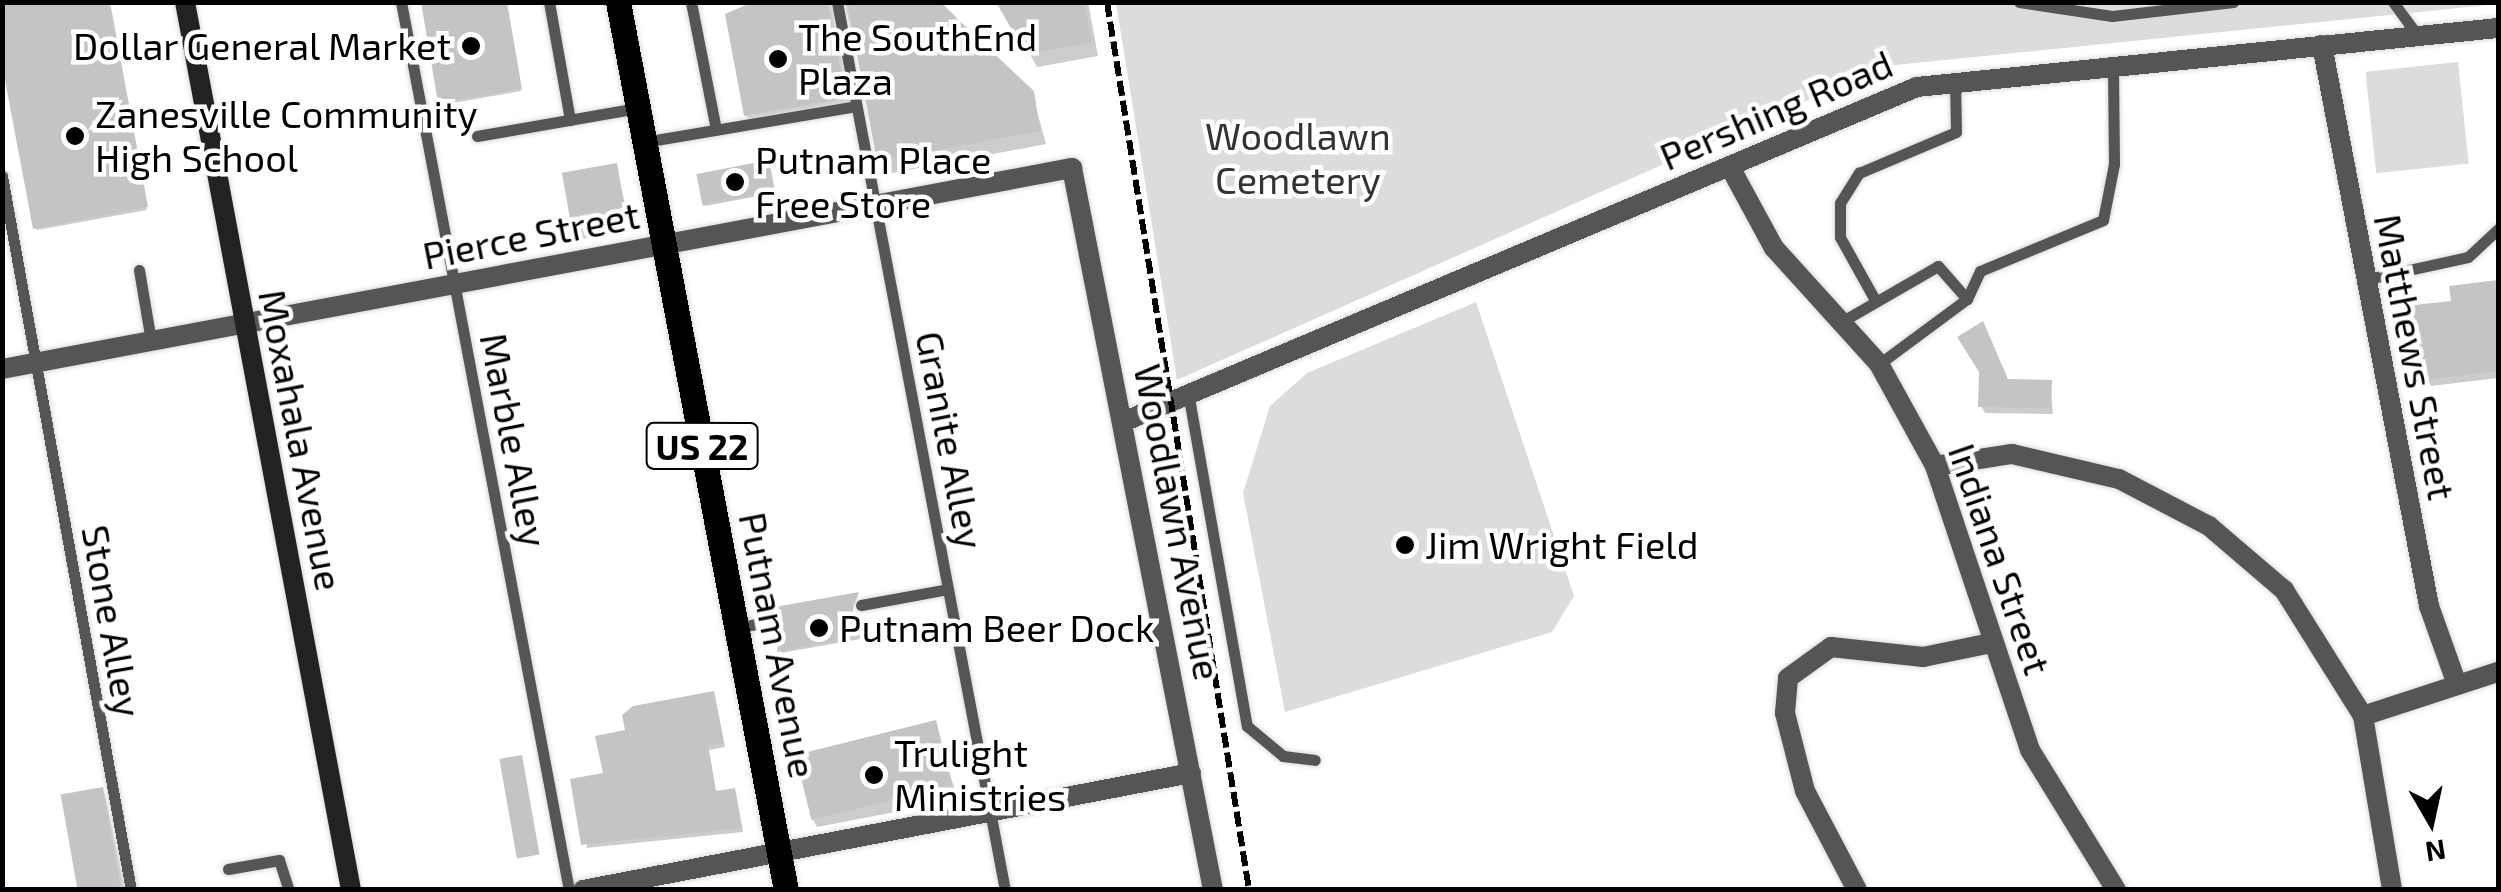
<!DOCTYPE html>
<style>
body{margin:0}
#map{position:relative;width:2501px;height:892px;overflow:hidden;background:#fff;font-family:"Exo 2",sans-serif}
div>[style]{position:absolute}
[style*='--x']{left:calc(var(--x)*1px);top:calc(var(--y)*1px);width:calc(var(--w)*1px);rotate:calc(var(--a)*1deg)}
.green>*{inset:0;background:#dcdcdc;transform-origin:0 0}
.shadow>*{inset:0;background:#0003}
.building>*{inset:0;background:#c4c4c4;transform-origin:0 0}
.roads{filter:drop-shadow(0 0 2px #dbdbdb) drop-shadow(0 0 2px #dbdbdb)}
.lane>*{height:11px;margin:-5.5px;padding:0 5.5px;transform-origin:5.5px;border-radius:5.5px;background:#555}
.street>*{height:20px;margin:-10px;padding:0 10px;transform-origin:10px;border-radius:10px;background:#555}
.secondary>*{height:20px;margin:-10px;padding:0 10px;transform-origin:10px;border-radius:10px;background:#222}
.primary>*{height:25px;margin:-12.5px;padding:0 12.5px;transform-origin:12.5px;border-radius:12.5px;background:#000}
.rail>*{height:6px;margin-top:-3px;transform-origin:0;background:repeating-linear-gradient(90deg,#000 0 15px,transparent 0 20px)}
.dots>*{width:28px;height:28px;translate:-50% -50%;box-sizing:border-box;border:5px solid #fff;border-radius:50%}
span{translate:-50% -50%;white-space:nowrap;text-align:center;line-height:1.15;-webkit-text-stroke:9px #fff;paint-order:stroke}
.shield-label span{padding:2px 8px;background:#fff;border:2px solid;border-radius:8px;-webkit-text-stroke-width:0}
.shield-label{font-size:35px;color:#000;font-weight:700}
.poi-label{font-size:38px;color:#000}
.left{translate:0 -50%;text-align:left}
.right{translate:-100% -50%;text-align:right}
.street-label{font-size:38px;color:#000}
.park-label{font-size:38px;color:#333}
.frame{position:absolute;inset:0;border:5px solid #000;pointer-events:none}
.north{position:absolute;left:2381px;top:772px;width:100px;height:100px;-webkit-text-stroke:8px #fff;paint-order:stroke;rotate:171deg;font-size:28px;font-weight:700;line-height:40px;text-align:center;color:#000}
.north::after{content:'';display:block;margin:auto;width:35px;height:45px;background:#000;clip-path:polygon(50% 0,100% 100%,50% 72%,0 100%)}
</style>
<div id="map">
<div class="green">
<i style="clip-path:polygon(1116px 3px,2498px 2px,2498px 4px,1885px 66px,1177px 380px)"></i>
<i style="left:2458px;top:62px;width:102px;height:93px;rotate:84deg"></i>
<i style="clip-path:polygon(1476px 302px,1574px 596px,1552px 632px,1285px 712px,1243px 493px,1270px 406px,1307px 373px)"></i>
</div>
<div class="shadow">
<i style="clip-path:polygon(109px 2px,147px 210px,37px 230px,36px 228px)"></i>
<i style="clip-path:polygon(506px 2px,521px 91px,442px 105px,441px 102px)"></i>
<i style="clip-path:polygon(755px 2px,941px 2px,1032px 93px,1046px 144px,887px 174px,845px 5px,834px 19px,852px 112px,754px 128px,746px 115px)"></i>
<i style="clip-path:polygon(1001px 2px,1088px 2px,1098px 56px,1037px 67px)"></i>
<i style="clip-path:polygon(769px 165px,775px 193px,705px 206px,704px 204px)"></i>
<i style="clip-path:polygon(615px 166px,632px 230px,582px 239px,575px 229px)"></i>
<i style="clip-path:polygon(2498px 282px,2498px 378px,2431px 386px,2415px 355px,2454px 303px,2452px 288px)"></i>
<i style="clip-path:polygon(2008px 381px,2050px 382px,2053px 414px,1985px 413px,1981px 406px)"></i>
<i style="clip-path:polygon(858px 595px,852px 612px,866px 638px,781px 653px,783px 621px)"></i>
<i style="clip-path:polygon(715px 697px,725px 747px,709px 750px,716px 794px,736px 794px,743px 832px,586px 848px,628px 732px)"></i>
<i style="clip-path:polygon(934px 723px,958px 800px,817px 827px,809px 813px)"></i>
<i style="clip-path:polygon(102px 789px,105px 795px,125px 890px,82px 890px)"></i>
</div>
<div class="building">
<i style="clip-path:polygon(2px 2px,110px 2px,148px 207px,33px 229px,2px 64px)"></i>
<i style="clip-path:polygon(421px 2px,507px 2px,522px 89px,438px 103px)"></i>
<i style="clip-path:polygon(753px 2px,828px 2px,846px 98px,744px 116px,725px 14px)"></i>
<i style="clip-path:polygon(847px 2px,939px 2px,1034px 91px,1040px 131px,877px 161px)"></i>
<i style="clip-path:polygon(996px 2px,1084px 2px,1092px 42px,1026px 54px)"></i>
<i style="left:769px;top:160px;width:32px;height:74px;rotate:79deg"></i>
<i style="left:617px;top:163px;width:57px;height:56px;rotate:80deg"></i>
<i style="clip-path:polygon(2498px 280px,2498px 371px,2425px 380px,2422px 355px,2412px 356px,2414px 305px,2451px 301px,2449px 286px)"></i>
<i style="clip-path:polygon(1983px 321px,2008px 379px,2052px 380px,2051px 408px,1978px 407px,1979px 372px,1957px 337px)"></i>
<i style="clip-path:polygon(859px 592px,852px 608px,867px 635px,777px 652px,780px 620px,769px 608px)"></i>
<i style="clip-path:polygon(714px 691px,724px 743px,708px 746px,716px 791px,735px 788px,742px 828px,581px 845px,570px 779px,603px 773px,595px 736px,625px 730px,622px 715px,633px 706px)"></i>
<i style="left:936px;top:720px;width:67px;height:145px;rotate:76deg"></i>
<i style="left:522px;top:755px;width:101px;height:23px;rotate:80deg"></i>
<i style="left:103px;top:787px;width:105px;height:43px;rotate:80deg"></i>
</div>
<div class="roads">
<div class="lane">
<i style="--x:401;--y:2;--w:904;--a:79.29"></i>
<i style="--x:549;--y:2;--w:120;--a:79.9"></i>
<i style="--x:691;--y:2;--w:130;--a:78.9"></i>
<i style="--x:837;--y:2;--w:904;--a:79.29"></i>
<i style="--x:2019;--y:2;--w:94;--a:8.6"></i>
<i style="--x:2112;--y:16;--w:122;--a:-6.6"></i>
<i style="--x:2393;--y:2;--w:42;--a:53.7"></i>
<i style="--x:477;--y:136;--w:163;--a:-9.9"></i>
<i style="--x:644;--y:142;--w:215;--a:-9.6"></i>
<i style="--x:2;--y:176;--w:726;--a:79.76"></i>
<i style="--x:139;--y:270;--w:72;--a:80.4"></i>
<i style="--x:2363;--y:280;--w:107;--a:-12.4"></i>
<i style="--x:2468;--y:257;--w:41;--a:-43"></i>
<i style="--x:1875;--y:300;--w:72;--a:-119.1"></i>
<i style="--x:1840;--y:237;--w:34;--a:-90"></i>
<i style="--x:1840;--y:203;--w:36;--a:-58"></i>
<i style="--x:1859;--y:173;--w:105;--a:-22.9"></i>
<i style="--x:1956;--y:132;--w:52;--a:-91.1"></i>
<i style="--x:1841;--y:322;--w:112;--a:-30"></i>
<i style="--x:1938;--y:266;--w:44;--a:48.7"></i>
<i style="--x:1879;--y:364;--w:109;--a:-36.5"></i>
<i style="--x:1967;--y:299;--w:31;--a:-65"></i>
<i style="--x:1980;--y:271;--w:133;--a:-22.5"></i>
<i style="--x:2103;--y:220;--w:57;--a:-78.9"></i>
<i style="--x:2114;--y:164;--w:101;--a:-90.6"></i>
<i style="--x:1189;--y:398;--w:333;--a:80"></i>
<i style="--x:1247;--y:726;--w:47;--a:39.8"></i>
<i style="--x:1283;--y:756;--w:32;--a:7"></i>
<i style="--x:861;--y:605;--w:88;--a:-10.4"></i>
<i style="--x:737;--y:628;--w:35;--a:-12"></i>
<i style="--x:228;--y:869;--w:52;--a:-10"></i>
<i style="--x:279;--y:860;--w:32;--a:72"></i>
</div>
<div class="street">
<i style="--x:2322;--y:45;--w:571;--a:79.2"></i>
<i style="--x:2429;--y:606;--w:77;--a:70.4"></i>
<i style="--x:1730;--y:167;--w:92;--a:61.5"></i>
<i style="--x:1774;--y:248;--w:156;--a:47.8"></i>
<i style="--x:1879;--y:364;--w:116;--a:61.2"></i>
<i style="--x:1935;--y:466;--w:299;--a:71.5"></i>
<i style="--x:2030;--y:750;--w:164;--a:58.4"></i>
<i style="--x:2;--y:369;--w:1089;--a:-10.64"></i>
<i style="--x:1072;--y:168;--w:736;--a:78.95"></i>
<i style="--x:1123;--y:422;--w:862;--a:-22.88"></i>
<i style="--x:1917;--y:87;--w:584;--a:-5.8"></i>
<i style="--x:1935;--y:466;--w:78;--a:-8.9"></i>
<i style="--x:2012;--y:454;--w:110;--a:13.2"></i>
<i style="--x:2119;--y:479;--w:102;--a:27.6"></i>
<i style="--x:2209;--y:526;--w:99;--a:40.5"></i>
<i style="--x:2284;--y:590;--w:149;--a:57.9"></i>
<i style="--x:2363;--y:716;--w:176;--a:80.5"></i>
<i style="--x:2363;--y:716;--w:142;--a:-18.1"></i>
<i style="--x:583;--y:890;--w:619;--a:-10.89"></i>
<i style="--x:1857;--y:890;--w:112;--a:-117.7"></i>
<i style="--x:1805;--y:791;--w:81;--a:-104.4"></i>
<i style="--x:1785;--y:713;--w:35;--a:-85"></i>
<i style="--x:1788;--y:678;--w:53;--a:-35.8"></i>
<i style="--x:1831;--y:647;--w:93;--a:6.2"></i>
<i style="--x:1923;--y:657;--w:69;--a:-11.6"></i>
</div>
<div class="secondary">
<i style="--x:185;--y:2;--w:903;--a:79.41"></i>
</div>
<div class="primary">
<i style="--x:618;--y:2;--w:904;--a:79.29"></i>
</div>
</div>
<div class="rail">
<i style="--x:1107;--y:2;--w:899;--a:80.91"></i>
</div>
<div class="dots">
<i style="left:471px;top:46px;background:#000"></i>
<i style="left:778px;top:59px;background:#000"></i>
<i style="left:75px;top:136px;background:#000"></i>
<i style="left:735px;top:182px;background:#000"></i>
<i style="left:1405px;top:545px;background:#000"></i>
<i style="left:819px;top:628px;background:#000"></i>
<i style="left:874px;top:775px;background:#000"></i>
</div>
<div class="shield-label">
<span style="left:702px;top:446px">US 22</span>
</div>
<div class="poi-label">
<span class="left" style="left:798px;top:59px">The SouthEnd<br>Plaza</span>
<span class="right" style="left:451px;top:46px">Dollar General Market</span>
<span class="left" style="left:95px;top:136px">Zanesville Community<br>High School</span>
<span class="left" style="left:755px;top:182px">Putnam Place<br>Free Store</span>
<span class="left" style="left:1425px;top:545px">Jim Wright Field</span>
<span class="left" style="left:839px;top:628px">Putnam Beer Dock</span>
<span class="left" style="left:894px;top:775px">Trulight<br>Ministries</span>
</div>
<div class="street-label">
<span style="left:1776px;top:110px;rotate:-23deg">Pershing Road</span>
<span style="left:531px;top:235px;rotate:-11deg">Pierce Street</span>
<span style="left:2415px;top:357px;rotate:79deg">Matthews Street</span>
<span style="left:301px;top:440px;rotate:79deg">Moxahala Avenue</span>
<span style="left:514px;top:440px;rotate:79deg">Marble Alley</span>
<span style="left:950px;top:440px;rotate:79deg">Granite Alley</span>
<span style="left:1178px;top:522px;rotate:79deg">Woodlawn Avenue</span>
<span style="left:2000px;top:559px;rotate:71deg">Indiana Street</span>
<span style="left:112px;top:621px;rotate:80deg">Stone Alley</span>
<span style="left:778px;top:645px;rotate:79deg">Putnam Avenue</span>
</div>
<div class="park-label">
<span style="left:1298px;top:158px">Woodlawn<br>Cemetery</span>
</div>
<div class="frame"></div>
<div class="north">N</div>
</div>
